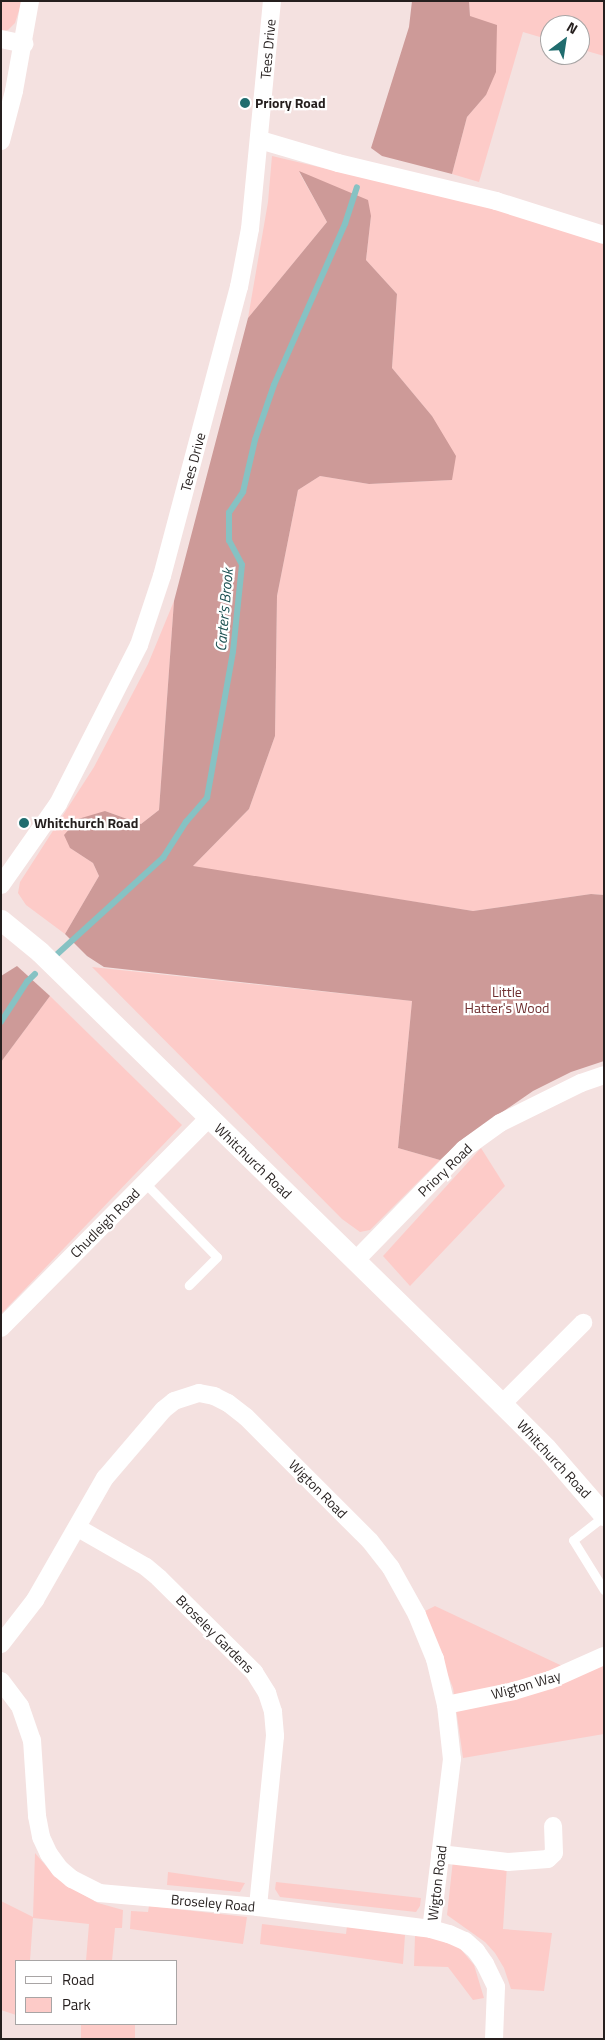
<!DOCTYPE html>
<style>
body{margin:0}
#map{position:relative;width:605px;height:2040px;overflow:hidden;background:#f4e1e0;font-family:"Titillium Web",sans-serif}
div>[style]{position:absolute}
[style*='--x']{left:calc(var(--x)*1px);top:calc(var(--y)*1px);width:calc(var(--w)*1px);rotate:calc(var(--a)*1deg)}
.green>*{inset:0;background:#fdcbc8;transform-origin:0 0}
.forest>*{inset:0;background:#cd9a98}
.stream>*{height:5.5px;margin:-2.75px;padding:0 2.75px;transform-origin:2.75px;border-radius:2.75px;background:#86c2c3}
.service>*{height:9px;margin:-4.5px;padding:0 4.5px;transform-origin:4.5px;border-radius:4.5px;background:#fff}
.minor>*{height:18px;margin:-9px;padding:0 9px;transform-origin:9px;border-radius:9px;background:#fff}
.tertiary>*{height:21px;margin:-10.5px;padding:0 10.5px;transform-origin:10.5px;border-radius:10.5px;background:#fff}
.dots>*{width:14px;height:14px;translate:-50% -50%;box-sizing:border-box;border:2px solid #fff;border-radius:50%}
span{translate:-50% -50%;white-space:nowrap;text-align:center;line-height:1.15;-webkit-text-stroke:4.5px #fff;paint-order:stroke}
.street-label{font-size:14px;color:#251f1e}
.poi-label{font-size:14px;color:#251f1e;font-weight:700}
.left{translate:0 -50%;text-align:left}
.park-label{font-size:14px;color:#6e2e2f}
.water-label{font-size:15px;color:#1b5051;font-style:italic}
.frame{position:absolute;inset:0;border:2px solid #251f1e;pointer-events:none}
.legend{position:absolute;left:15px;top:1960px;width:162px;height:65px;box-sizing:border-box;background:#fff;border:1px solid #a8a5a5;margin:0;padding:6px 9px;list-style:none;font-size:15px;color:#251f1e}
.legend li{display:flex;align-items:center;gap:10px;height:25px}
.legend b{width:25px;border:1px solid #a8a5a5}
.north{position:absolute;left:540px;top:15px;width:50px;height:50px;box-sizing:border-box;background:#fff;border:1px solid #a8a5a5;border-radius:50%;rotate:31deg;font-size:14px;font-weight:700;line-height:20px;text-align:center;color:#251f1e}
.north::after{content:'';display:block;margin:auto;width:18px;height:22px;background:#206c6e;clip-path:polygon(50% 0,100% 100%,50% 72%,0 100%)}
</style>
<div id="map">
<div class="green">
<i style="clip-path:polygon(1px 1px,22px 1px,15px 23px,8px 30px,1px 31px)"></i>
<i style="clip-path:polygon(469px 1px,604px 1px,604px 56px,580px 49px,580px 25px,550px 25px,550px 40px,523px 32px,479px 182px,452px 174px,467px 117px,486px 95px,470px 16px)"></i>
<i style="clip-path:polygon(272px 156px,518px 214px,604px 241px,604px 895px,591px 894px,473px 911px,192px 867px,249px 809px,275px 736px,277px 596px,298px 490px,320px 476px,369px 484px,452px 480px,432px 416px,392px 368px,397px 294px,366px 260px,371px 216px,299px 172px,327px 222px,248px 318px,268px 202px)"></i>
<i style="clip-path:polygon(174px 601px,159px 810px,141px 824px,105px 811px,70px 848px,93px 863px,99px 876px,65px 934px,26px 905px,18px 893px,20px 882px,94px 767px,148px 664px)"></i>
<i style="clip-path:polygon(92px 967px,412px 1001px,398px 1148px,440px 1160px,370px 1230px,360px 1232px,342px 1219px)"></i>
<i style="clip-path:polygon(50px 996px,182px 1125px,1px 1314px,1px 1062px)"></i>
<i style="clip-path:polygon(481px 1148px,505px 1186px,410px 1286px,383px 1256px)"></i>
<i style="clip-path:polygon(435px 1606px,573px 1671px,604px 1665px,604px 1734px,463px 1758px,453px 1688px,423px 1612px)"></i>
<i style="clip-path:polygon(35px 1853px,52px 1873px,73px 1889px,98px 1903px,123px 1910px,122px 1928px,115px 1928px,112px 1961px,86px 1961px,89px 1924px,33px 1918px,30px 1961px,16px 1961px,16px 2015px,1px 2010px,1px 1901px,33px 1917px)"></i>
<i style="clip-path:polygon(453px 1860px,507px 1865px,503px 1929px,552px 1933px,544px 1991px,511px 1989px,504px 1968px,495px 1953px,485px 1942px,447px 1915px)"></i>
<i style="clip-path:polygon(168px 1872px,245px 1883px,240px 1892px,167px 1885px)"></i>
<i style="clip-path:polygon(276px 1882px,421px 1898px,420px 1906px,416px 1912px,280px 1897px,275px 1889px)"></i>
<i style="clip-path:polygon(149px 1906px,247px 1917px,243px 1944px,130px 1929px,131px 1911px,148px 1912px)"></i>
<i style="clip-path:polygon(262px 1924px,346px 1934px,347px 1926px,405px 1935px,403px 1964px,260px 1944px)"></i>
<i style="clip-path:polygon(415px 1936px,438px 1938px,458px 1946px,474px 1965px,484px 1998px,473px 2000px,448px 1967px,414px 1966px)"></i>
<i style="left:81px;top:2024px;width:54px;height:15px"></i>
</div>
<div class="forest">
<i style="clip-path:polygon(412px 1px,469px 1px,470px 16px,497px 25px,496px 72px,486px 95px,467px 117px,452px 174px,382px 156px,371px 148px,409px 27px)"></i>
<i style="clip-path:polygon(299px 171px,368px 200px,371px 216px,366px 260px,397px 294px,392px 368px,432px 416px,456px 456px,452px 480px,369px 484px,320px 476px,298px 490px,277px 596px,275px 736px,249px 809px,193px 866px,473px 911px,591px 894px,604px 895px,604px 1061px,571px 1072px,533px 1091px,463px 1139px,440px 1160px,398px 1148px,412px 1001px,104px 967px,87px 956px,65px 934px,99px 876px,93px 863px,70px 848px,64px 835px,78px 819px,105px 811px,141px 824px,159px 810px,174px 601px,248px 318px,327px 222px)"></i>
<i style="clip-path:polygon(17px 966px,50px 996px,1px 1062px,1px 976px)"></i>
</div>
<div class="stream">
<i style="--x:53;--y:958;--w:149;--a:-42.3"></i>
<i style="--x:163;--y:858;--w:43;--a:-57.4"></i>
<i style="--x:186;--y:822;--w:32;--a:-49"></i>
<i style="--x:207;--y:798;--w:148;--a:-79.9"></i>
<i style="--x:233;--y:652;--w:87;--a:-84.1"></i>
<i style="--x:242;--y:565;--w:27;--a:-118"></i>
<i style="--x:229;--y:541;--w:28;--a:-90"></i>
<i style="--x:229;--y:513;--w:25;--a:-56"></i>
<i style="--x:243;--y:492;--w:53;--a:-77"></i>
<i style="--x:255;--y:440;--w:58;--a:-70.9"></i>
<i style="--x:274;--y:385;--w:176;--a:-66.2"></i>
<i style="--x:345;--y:224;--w:38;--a:-72"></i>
<i style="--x:1;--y:1022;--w:48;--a:-57"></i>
<i style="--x:27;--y:982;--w:11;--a:-45"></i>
</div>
<div class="service">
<i style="--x:145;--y:1183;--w:103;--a:45.8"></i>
<i style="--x:217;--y:1257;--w:40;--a:135"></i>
<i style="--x:604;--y:1516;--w:39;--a:142"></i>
<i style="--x:573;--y:1540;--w:59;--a:58.2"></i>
</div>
<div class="minor">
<i style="--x:1;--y:39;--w:24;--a:12"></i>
<i style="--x:260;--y:140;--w:81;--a:16.4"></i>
<i style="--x:338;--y:163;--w:163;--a:13.5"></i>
<i style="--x:496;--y:201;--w:113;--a:17.5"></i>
<i style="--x:1;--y:141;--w:52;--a:-75.4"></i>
<i style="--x:14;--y:91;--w:91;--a:-79.9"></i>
<i style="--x:1;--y:885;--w:99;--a:-54.9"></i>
<i style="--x:58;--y:804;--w:178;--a:-63"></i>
<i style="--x:139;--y:645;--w:73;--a:-71.6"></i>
<i style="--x:162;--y:576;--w:299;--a:-75.1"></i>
<i style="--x:239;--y:287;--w:59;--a:-79.3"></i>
<i style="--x:250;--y:229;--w:229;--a:-84.5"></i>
<i style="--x:355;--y:1261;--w:156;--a:-45.8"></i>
<i style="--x:464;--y:1149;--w:44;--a:-35.8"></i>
<i style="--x:500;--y:1123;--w:90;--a:-26.3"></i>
<i style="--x:581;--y:1083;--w:24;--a:-19"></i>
<i style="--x:1;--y:1328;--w:296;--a:-45.3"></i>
<i style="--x:502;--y:1404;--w:115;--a:-45"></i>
<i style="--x:78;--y:1528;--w:78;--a:29.8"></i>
<i style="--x:146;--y:1567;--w:17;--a:40"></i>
<i style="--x:159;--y:1578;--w:134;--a:44.7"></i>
<i style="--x:254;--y:1672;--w:25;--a:58"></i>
<i style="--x:267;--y:1693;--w:20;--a:72"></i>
<i style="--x:273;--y:1712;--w:24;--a:85"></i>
<i style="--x:275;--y:1736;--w:172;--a:95.7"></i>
<i style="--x:1;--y:1644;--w:56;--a:-52.3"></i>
<i style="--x:35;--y:1600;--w:141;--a:-60.2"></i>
<i style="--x:105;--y:1478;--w:89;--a:-49.5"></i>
<i style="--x:163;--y:1410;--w:14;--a:-39"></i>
<i style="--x:174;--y:1401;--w:26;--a:-18"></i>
<i style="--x:199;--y:1393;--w:15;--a:11"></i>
<i style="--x:214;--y:1396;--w:16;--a:27"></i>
<i style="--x:228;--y:1403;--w:23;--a:38"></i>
<i style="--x:246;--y:1417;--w:175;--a:45"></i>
<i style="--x:370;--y:1541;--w:34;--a:52"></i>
<i style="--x:391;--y:1568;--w:54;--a:61"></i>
<i style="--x:417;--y:1615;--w:48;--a:67.8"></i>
<i style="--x:435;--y:1659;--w:47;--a:76.6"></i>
<i style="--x:446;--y:1705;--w:54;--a:83.7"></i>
<i style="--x:452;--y:1759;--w:171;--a:97"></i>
<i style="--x:1;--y:1681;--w:31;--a:53"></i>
<i style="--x:20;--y:1706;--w:36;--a:71"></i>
<i style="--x:32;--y:1740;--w:76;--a:86.2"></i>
<i style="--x:37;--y:1816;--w:21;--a:79"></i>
<i style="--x:41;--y:1837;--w:19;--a:65"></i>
<i style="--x:49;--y:1854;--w:19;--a:54"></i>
<i style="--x:60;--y:1869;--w:16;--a:40"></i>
<i style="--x:72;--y:1879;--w:30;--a:27"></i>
<i style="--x:99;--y:1893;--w:160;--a:5"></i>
<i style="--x:258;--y:1907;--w:174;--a:7.2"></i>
<i style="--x:431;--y:1929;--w:19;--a:16"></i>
<i style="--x:449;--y:1934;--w:17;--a:24"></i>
<i style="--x:465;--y:1941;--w:15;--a:42"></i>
<i style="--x:476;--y:1951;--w:16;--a:55"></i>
<i style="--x:485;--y:1964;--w:25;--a:64"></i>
<i style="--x:496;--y:1987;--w:52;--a:92.2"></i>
<i style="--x:446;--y:1705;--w:69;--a:-11.6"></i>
<i style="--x:514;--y:1691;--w:38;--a:-17"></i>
<i style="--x:550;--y:1680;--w:59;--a:-24"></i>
<i style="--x:440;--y:1854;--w:68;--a:6.7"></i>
<i style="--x:508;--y:1862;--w:40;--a:-4.3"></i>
<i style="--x:548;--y:1859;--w:8;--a:-45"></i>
<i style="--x:554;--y:1853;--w:27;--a:-92"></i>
</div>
<div class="tertiary">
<i style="--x:1;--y:920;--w:50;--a:39.4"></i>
<i style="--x:40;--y:952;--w:646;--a:44.37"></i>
<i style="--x:502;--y:1404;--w:62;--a:45"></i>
<i style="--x:546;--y:1448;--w:89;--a:49.1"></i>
</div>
<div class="dots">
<i style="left:245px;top:103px;background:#206c6e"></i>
<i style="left:24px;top:823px;background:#206c6e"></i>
</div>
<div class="street-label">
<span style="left:268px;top:49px;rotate:-85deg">Tees Drive</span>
<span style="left:193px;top:462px;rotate:-75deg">Tees Drive</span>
<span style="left:253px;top:1161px;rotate:44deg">Whitchurch Road</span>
<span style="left:445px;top:1170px;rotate:-44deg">Priory Road</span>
<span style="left:105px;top:1223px;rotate:-45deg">Chudleigh Road</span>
<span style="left:554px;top:1459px;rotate:47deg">Whitchurch Road</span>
<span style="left:318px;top:1489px;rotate:45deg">Wigton Road</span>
<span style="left:215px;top:1634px;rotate:45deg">Broseley Gardens</span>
<span style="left:526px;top:1685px;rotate:-16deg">Wigton Way</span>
<span style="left:437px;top:1883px;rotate:-83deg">Wigton Road</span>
<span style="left:213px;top:1903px;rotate:5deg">Broseley Road</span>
</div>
<div class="poi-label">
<span class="left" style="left:255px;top:103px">Priory Road</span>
<span class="left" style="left:34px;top:823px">Whitchurch Road</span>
</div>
<div class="park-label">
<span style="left:507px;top:1000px">Little<br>Hatter's Wood</span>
</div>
<div class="water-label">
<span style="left:224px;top:610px;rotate:-85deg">Carter's Brook</span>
</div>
<div class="frame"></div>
<ul class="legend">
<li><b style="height:6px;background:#fff"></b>Road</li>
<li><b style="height:14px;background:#fdcbc8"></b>Park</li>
</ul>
<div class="north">N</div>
</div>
